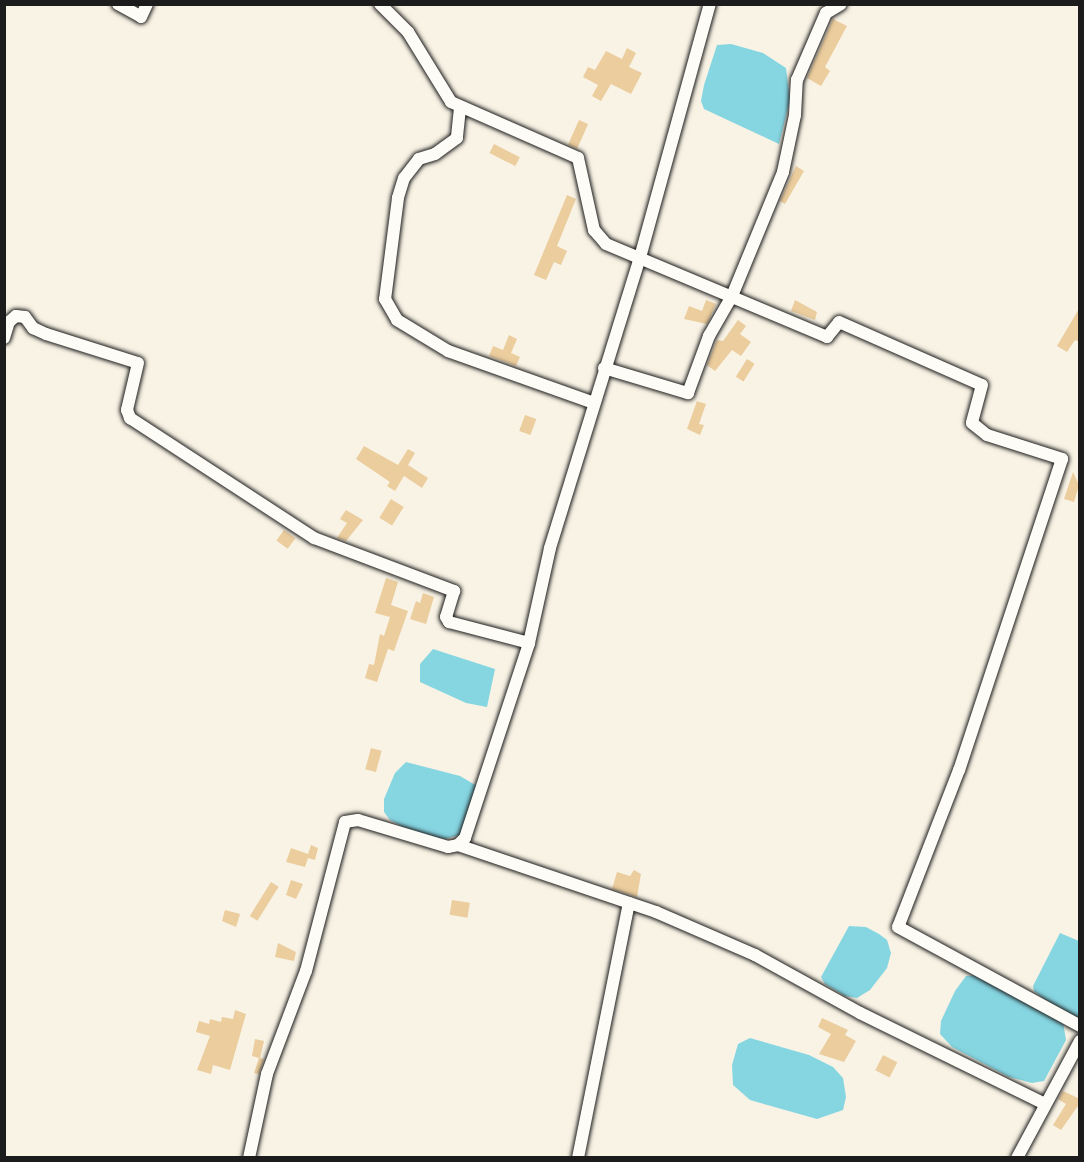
<!DOCTYPE html>
<style>
body{margin:0}
#map{position:relative;width:1084px;height:1162px;overflow:hidden;background:#f9f3e5;font-family:Sriracha,sans-serif}
div>[style]{position:absolute}
[style*='--x']{left:calc(var(--x)*1px);top:calc(var(--y)*1px);width:calc(var(--w)*1px);rotate:calc(var(--a)*1deg)}
.water>*{inset:0;background:#86d6e2}
.building>*{inset:0;background:#ebcd9e;transform-origin:0 0}
.roads{filter:drop-shadow(0 0 2px #1c1c1c) drop-shadow(0 0 2px #1c1c1c)}
.minor>*{height:12px;margin:-6px;padding:0 6px;transform-origin:6px;border-radius:6px;background:#fdfcf7}
span{translate:-50% -50%;white-space:nowrap;text-align:center;line-height:1.15;-webkit-text-stroke:4.5px #fdfcf7;paint-order:stroke}
.frame{position:absolute;inset:0;border:6px solid #1c1c1c;pointer-events:none}
</style>
<div id="map">
<div class="water">
<i style="clip-path:polygon(731px 44px,763px 53px,786px 68px,790px 100px,779px 144px,704px 109px,701px 101px,704px 85px,717px 45px)"></i>
<i style="clip-path:polygon(433px 649px,495px 669px,487px 707px,466px 703px,420px 682px,420px 664px)"></i>
<i style="clip-path:polygon(406px 762px,460px 776px,477px 786px,463px 834px,445px 839px,418px 835px,390px 820px,384px 812px,384px 799px,395px 773px)"></i>
<i style="clip-path:polygon(849px 926px,866px 927px,879px 934px,887px 940px,891px 953px,887px 968px,870px 990px,857px 998px,845px 996px,825px 984px,821px 977px)"></i>
<i style="clip-path:polygon(1060px 933px,1079px 941px,1079px 1018px,1062px 1013px,1034px 991px,1033px 986px)"></i>
<i style="clip-path:polygon(977px 975px,1063px 1022px,1066px 1040px,1044px 1081px,1032px 1083px,1009px 1077px,952px 1047px,940px 1034px,941px 1021px,955px 991px,966px 976px)"></i>
<i style="clip-path:polygon(750px 1038px,809px 1055px,833px 1067px,843px 1078px,846px 1097px,843px 1110px,817px 1119px,750px 1100px,733px 1085px,732px 1065px,738px 1044px)"></i>
</div>
<div class="building">
<i style="clip-path:polygon(833px 19px,847px 26px,825px 67px,830px 71px,821px 86px,807px 78px)"></i>
<i style="clip-path:polygon(627px 48px,636px 53px,629px 67px,642px 73px,631px 94px,611px 84px,601px 101px,592px 96px,598px 85px,583px 77px,588px 67px,595px 70px,606px 51px,622px 59px)"></i>
<i style="left:579px;top:120px;width:10px;height:27px;rotate:24deg"></i>
<i style="left:494px;top:144px;width:29px;height:10px;rotate:27deg"></i>
<i style="clip-path:polygon(796px 166px,804px 171px,785px 204px,780px 201px)"></i>
<i style="clip-path:polygon(567px 195px,576px 199px,557px 246px,567px 251px,561px 265px,554px 262px,546px 280px,534px 275px)"></i>
<i style="clip-path:polygon(706px 300px,716px 304px,707px 324px,684px 319px,689px 306px,702px 311px)"></i>
<i style="clip-path:polygon(795px 300px,817px 312px,815px 320px,791px 311px)"></i>
<i style="clip-path:polygon(1080px 307px,1080px 342px,1075px 340px,1067px 352px,1057px 346px)"></i>
<i style="clip-path:polygon(738px 320px,746px 326px,740px 334px,751px 342px,741px 356px,732px 350px,715px 371px,707px 365px,717px 340px,723px 341px)"></i>
<i style="clip-path:polygon(509px 335px,517px 339px,511px 353px,520px 357px,516px 366px,489px 356px,493px 346px,503px 350px)"></i>
<i style="left:747px;top:359px;width:9px;height:21px;rotate:32deg"></i>
<i style="clip-path:polygon(697px 401px,706px 404px,699px 424px,704px 425px,700px 435px,687px 429px)"></i>
<i style="left:525px;top:415px;width:12px;height:17px;rotate:20deg"></i>
<i style="clip-path:polygon(364px 446px,398px 465px,408px 449px,415px 453px,408px 465px,428px 478px,422px 488px,404px 476px,395px 491px,387px 486px,390px 482px,356px 459px)"></i>
<i style="clip-path:polygon(1073px 472px,1079px 485px,1074px 502px,1064px 499px)"></i>
<i style="left:391px;top:499px;width:15px;height:22px;rotate:32deg"></i>
<i style="clip-path:polygon(346px 510px,363px 520px,346px 541px,337px 538px,347px 523px,340px 519px)"></i>
<i style="left:284px;top:530px;width:14px;height:13px;rotate:36deg"></i>
<i style="clip-path:polygon(386px 578px,398px 582px,391px 605px,408px 611px,394px 651px,388px 649px,377px 682px,365px 678px,369px 664px,374px 665px,380px 634px,384px 636px,390px 617px,375px 613px)"></i>
<i style="clip-path:polygon(423px 593px,434px 597px,426px 624px,410px 619px,416px 601px,420px 603px)"></i>
<i style="left:371px;top:748px;width:11px;height:22px;rotate:15deg"></i>
<i style="clip-path:polygon(311px 845px,318px 848px,315px 860px,308px 858px,305px 867px,286px 862px,291px 848px,308px 854px)"></i>
<i style="clip-path:polygon(634px 870px,641px 874px,637px 897px,612px 889px,617px 872px,630px 876px)"></i>
<i style="clip-path:polygon(291px 880px,303px 884px,296px 899px,286px 895px)"></i>
<i style="left:271px;top:882px;width:9px;height:40px;rotate:32deg"></i>
<i style="left:452px;top:900px;width:18px;height:15px;rotate:9deg"></i>
<i style="clip-path:polygon(225px 910px,240px 914px,236px 927px,222px 921px)"></i>
<i style="clip-path:polygon(278px 943px,296px 952px,294px 961px,275px 957px)"></i>
<i style="clip-path:polygon(235px 1010px,246px 1014px,230px 1070px,213px 1065px,211px 1074px,197px 1070px,210px 1036px,196px 1032px,199px 1021px,209px 1024px,210px 1019px,221px 1022px,222px 1017px,233px 1019px)"></i>
<i style="clip-path:polygon(822px 1018px,848px 1030px,845px 1035px,856px 1041px,844px 1062px,819px 1054px,831px 1034px,818px 1027px)"></i>
<i style="clip-path:polygon(255px 1039px,264px 1041px,260px 1058px,264px 1059px,259px 1074px,254px 1073px,259px 1058px,252px 1056px)"></i>
<i style="left:883px;top:1055px;width:16px;height:17px;rotate:27deg"></i>
<i style="clip-path:polygon(1063px 1091px,1080px 1099px,1080px 1103px,1061px 1130px,1053px 1125px,1066px 1104px,1058px 1099px)"></i>
</div>
<div class="roads">
<div class="minor">
<i style="--x:118;--y:4;--w:26;--a:29"></i>
<i style="--x:141;--y:17;--w:14;--a:-65"></i>
<i style="--x:380;--y:4;--w:40;--a:45"></i>
<i style="--x:408;--y:32;--w:82;--a:58.4"></i>
<i style="--x:451;--y:102;--w:139;--a:23.8"></i>
<i style="--x:578;--y:158;--w:74;--a:77.5"></i>
<i style="--x:594;--y:230;--w:18;--a:49"></i>
<i style="--x:606;--y:244;--w:240;--a:22.8"></i>
<i style="--x:827;--y:337;--w:19;--a:-51"></i>
<i style="--x:839;--y:322;--w:156;--a:23.8"></i>
<i style="--x:982;--y:385;--w:39;--a:105"></i>
<i style="--x:972;--y:423;--w:19;--a:39"></i>
<i style="--x:987;--y:435;--w:79;--a:17.7"></i>
<i style="--x:1062;--y:459;--w:328;--a:108.3"></i>
<i style="--x:959;--y:770;--w:168;--a:111.2"></i>
<i style="--x:898;--y:927;--w:207;--a:28.5"></i>
<i style="--x:460;--y:108;--w:30;--a:96"></i>
<i style="--x:457;--y:138;--w:27;--a:144"></i>
<i style="--x:435;--y:154;--w:17;--a:163"></i>
<i style="--x:419;--y:159;--w:24;--a:128"></i>
<i style="--x:404;--y:178;--w:21;--a:107"></i>
<i style="--x:398;--y:198;--w:102;--a:97.3"></i>
<i style="--x:385;--y:299;--w:24;--a:60"></i>
<i style="--x:397;--y:320;--w:60;--a:31.3"></i>
<i style="--x:448;--y:351;--w:155;--a:19.6"></i>
<i style="--x:4;--y:338;--w:17;--a:-73"></i>
<i style="--x:9;--y:322;--w:9;--a:-41"></i>
<i style="--x:16;--y:316;--w:9;--a:6"></i>
<i style="--x:25;--y:317;--w:14;--a:54"></i>
<i style="--x:33;--y:328;--w:14;--a:25"></i>
<i style="--x:46;--y:334;--w:96;--a:17.5"></i>
<i style="--x:138;--y:363;--w:48;--a:103.2"></i>
<i style="--x:127;--y:410;--w:9;--a:69"></i>
<i style="--x:130;--y:418;--w:220;--a:33.1"></i>
<i style="--x:314;--y:538;--w:150;--a:20.7"></i>
<i style="--x:454;--y:591;--w:27;--a:107"></i>
<i style="--x:446;--y:617;--w:6;--a:59"></i>
<i style="--x:449;--y:622;--w:83;--a:14.7"></i>
<i style="--x:604;--y:368;--w:88;--a:16.6"></i>
<i style="--x:688;--y:393;--w:61;--a:-69.8"></i>
<i style="--x:709;--y:336;--w:46;--a:-60.1"></i>
<i style="--x:732;--y:296;--w:134;--a:-67.6"></i>
<i style="--x:783;--y:172;--w:58;--a:-78.1"></i>
<i style="--x:795;--y:115;--w:35;--a:-87"></i>
<i style="--x:797;--y:80;--w:73;--a:-66.6"></i>
<i style="--x:826;--y:13;--w:17;--a:-31"></i>
<i style="--x:458;--y:845;--w:209;--a:18.7"></i>
<i style="--x:656;--y:912;--w:108;--a:23.5"></i>
<i style="--x:755;--y:955;--w:120;--a:28.9"></i>
<i style="--x:860;--y:1013;--w:206;--a:26.2"></i>
<i style="--x:249;--y:1158;--w:86;--a:-77.9"></i>
<i style="--x:267;--y:1074;--w:110;--a:-69.3"></i>
<i style="--x:306;--y:971;--w:154;--a:-75.3"></i>
<i style="--x:345;--y:822;--w:13;--a:-9"></i>
<i style="--x:358;--y:820;--w:94;--a:16.7"></i>
<i style="--x:448;--y:847;--w:10;--a:-11"></i>
<i style="--x:458;--y:845;--w:10;--a:-45"></i>
<i style="--x:465;--y:838;--w:205;--a:-71.8"></i>
<i style="--x:529;--y:643;--w:97;--a:-77.5"></i>
<i style="--x:550;--y:548;--w:300;--a:-72.8"></i>
<i style="--x:639;--y:261;--w:267;--a:-74.6"></i>
<i style="--x:578;--y:1158;--w:260;--a:-78.7"></i>
<i style="--x:1017;--y:1158;--w:133;--a:-61.7"></i>
</div>
</div>
<div class="frame"></div>
</div>
